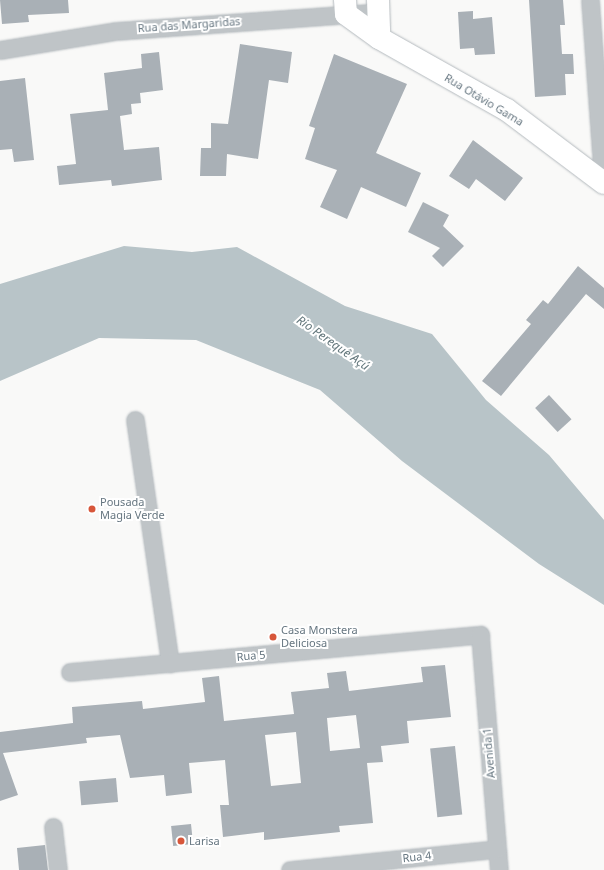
<!DOCTYPE html>
<meta charset="utf-8">
<style>
body{margin:0}
#map{position:relative;width:604px;height:870px;overflow:hidden;background:#f9f9f8;font-family:"Noto Sans",sans-serif}
div>[style]{position:absolute}
[style*='--x']{left:calc(var(--x)*1px);top:calc(var(--y)*1px);width:calc(var(--w)*1px);rotate:calc(var(--a)*1deg)}
.water>*{inset:0;background:#b8c4c8}
.building>*{inset:0;background:#a9b0b6;transform-origin:0 0}
.roads{filter:drop-shadow(0 0 1px #b4babe) drop-shadow(0 0 1px #b4babe)}
.street>*{height:17px;margin:-8.5px;padding:0 8.5px;transform-origin:8.5px;border-radius:8.5px;background:#bfc4c7}
.secondary>*{height:22px;margin:-11px;padding:0 11px;transform-origin:11px;border-radius:11px;background:#fff}
.dots>*{width:11px;height:11px;translate:-50% -50%;box-sizing:border-box;border:2px solid #fff;border-radius:50%}
span{translate:-50% -50%;white-space:nowrap;text-align:center;line-height:1.15;-webkit-text-stroke:4px #fff;paint-order:stroke}
.street-label{font-size:11px;color:#667680}
.poi-label{font-size:11px;color:#667680}
.left{translate:0 -50%;text-align:left}
.water-label{font-size:12px;color:#61757a;font-style:italic}
</style>
<div id="map">
<div class="water">
<i style="clip-path:polygon(124px 246px,192px 252px,237px 247px,345px 306px,432px 334px,486px 400px,549px 455px,604px 520px,604px 605px,539px 564px,402px 461px,320px 390px,196px 340px,99px 338px,0 381px,0 284px)"></i>
</div>
<div class="building">
<i style="clip-path:polygon(0 0,68px 0,69px 13px,28px 15px,29px 22px,2px 24px)"></i>
<i style="clip-path:polygon(529px 0,563px 0,565px 25px,560px 25px,562px 54px,573px 54px,574px 74px,565px 74px,566px 95px,535px 97px)"></i>
<i style="clip-path:polygon(473px 11px,473px 19px,492px 17px,495px 54px,475px 55px,474px 48px,460px 49px,458px 12px)"></i>
<i style="clip-path:polygon(240px 44px,292px 52px,288px 83px,269px 80px,258px 159px,227px 154px,226px 176px,200px 176px,201px 148px,211px 148px,211px 123px,228px 124px)"></i>
<i style="clip-path:polygon(159px 52px,163px 90px,140px 93px,141px 103px,131px 104px,132px 114px,120px 116px,124px 150px,159px 147px,162px 180px,112px 186px,111px 180px,59px 185px,57px 166px,76px 164px,70px 114px,108px 110px,104px 73px,142px 68px,141px 54px)"></i>
<i style="clip-path:polygon(334px 54px,407px 84px,376px 153px,421px 173px,406px 207px,361px 187px,347px 219px,320px 207px,337px 170px,305px 159px,315px 128px,309px 126px)"></i>
<i style="clip-path:polygon(25px 78px,34px 160px,14px 162px,12px 149px,0 150px,0 81px)"></i>
<i style="clip-path:polygon(473px 140px,523px 178px,505px 201px,476px 179px,469px 189px,449px 176px)"></i>
<i style="clip-path:polygon(423px 202px,449px 215px,443px 226px,464px 246px,443px 267px,432px 256px,440px 248px,408px 232px)"></i>
<i style="clip-path:polygon(578px 266px,604px 288px,604px 309px,586px 294px,501px 396px,482px 381px,531px 324px,526px 320px,543px 300px,548px 304px)"></i>
<i style="left:549px;top:395px;width:33px;height:19px;rotate:47deg"></i>
<i style="clip-path:polygon(evenodd,445px 665px,451px 717px,407px 721px,409px 743px,381px 746px,383px 762px,367px 763px,373px 823px,339px 826px,340px 832px,264px 840px,264px 832px,223px 837px,220px 805px,229px 805px,225px 760px,189px 763px,192px 793px,166px 796px,164px 775px,130px 778px,120px 735px,86px 738px,87px 743px,3px 753px,18px 795px,0 801px,0 732px,73px 723px,72px 707px,142px 701px,143px 709px,205px 702px,202px 678px,219px 676px,224px 721px,294px 714px,291px 692px,329px 688px,327px 673px,346px 671px,349px 691px,423px 682px,421px 667px,445px 665px,356px 715px,360px 748px,330px 751px,327px 718px,356px 715px,445px 665px,296px 732px,301px 783px,271px 786px,265px 735px,296px 732px)"></i>
<i style="left:455px;top:746px;width:69px;height:25px;rotate:84deg"></i>
<i style="left:116px;top:778px;width:24px;height:37px;rotate:85deg"></i>
<i style="left:191px;top:824px;width:20px;height:20px;rotate:84deg"></i>
<i style="clip-path:polygon(45px 845px,48px 870px,19px 870px,17px 848px)"></i>
</div>
<div class="roads">
<div class="street">
<i style="--x:590;--y:0;--w:182;--a:85.9"></i>
<i style="--x:0;--y:50;--w:118;--a:-9.3"></i>
<i style="--x:116;--y:31;--w:264;--a:-4.1"></i>
<i style="--x:135;--y:420;--w:246;--a:81.8"></i>
<i style="--x:70;--y:672;--w:412;--a:-5.2"></i>
<i style="--x:480;--y:635;--w:236;--a:85.4"></i>
<i style="--x:53;--y:827;--w:43;--a:83.4"></i>
<i style="--x:290;--y:870;--w:208;--a:-5.8"></i>
</div>
<div class="secondary">
<i style="--x:345;--y:0;--w:14;--a:86"></i>
<i style="--x:346;--y:14;--w:41;--a:36"></i>
<i style="--x:379;--y:38;--w:147;--a:29.4"></i>
<i style="--x:507;--y:110;--w:121;--a:37"></i>
<i style="--x:378;--y:0;--w:38;--a:88"></i>
</div>
</div>
<div class="dots">
<i style="left:92px;top:509px;background:#d7563a"></i>
<i style="left:273px;top:637px;background:#d7563a"></i>
<i style="left:181px;top:841px;background:#d7563a"></i>
</div>
<div class="street-label">
<span style="left:189px;top:25px;rotate:-4deg">Rua das Margaridas</span>
<span style="left:484px;top:100px;rotate:31deg">Rua Otávio Gama</span>
<span style="left:251px;top:656px;rotate:-5deg">Rua 5</span>
<span style="left:489px;top:753px;rotate:-95deg">Avenida 1</span>
<span style="left:417px;top:857px;rotate:-6deg">Rua 4</span>
</div>
<div class="poi-label">
<span class="left" style="left:100px;top:509px">Pousada<br>Magia Verde</span>
<span class="left" style="left:281px;top:637px">Casa Monstera<br>Deliciosa</span>
<span class="left" style="left:189px;top:841px">Larisa</span>
</div>
<div class="water-label">
<span style="left:333px;top:343px;rotate:35deg">Rio Perequê Açú</span>
</div>
</div>
